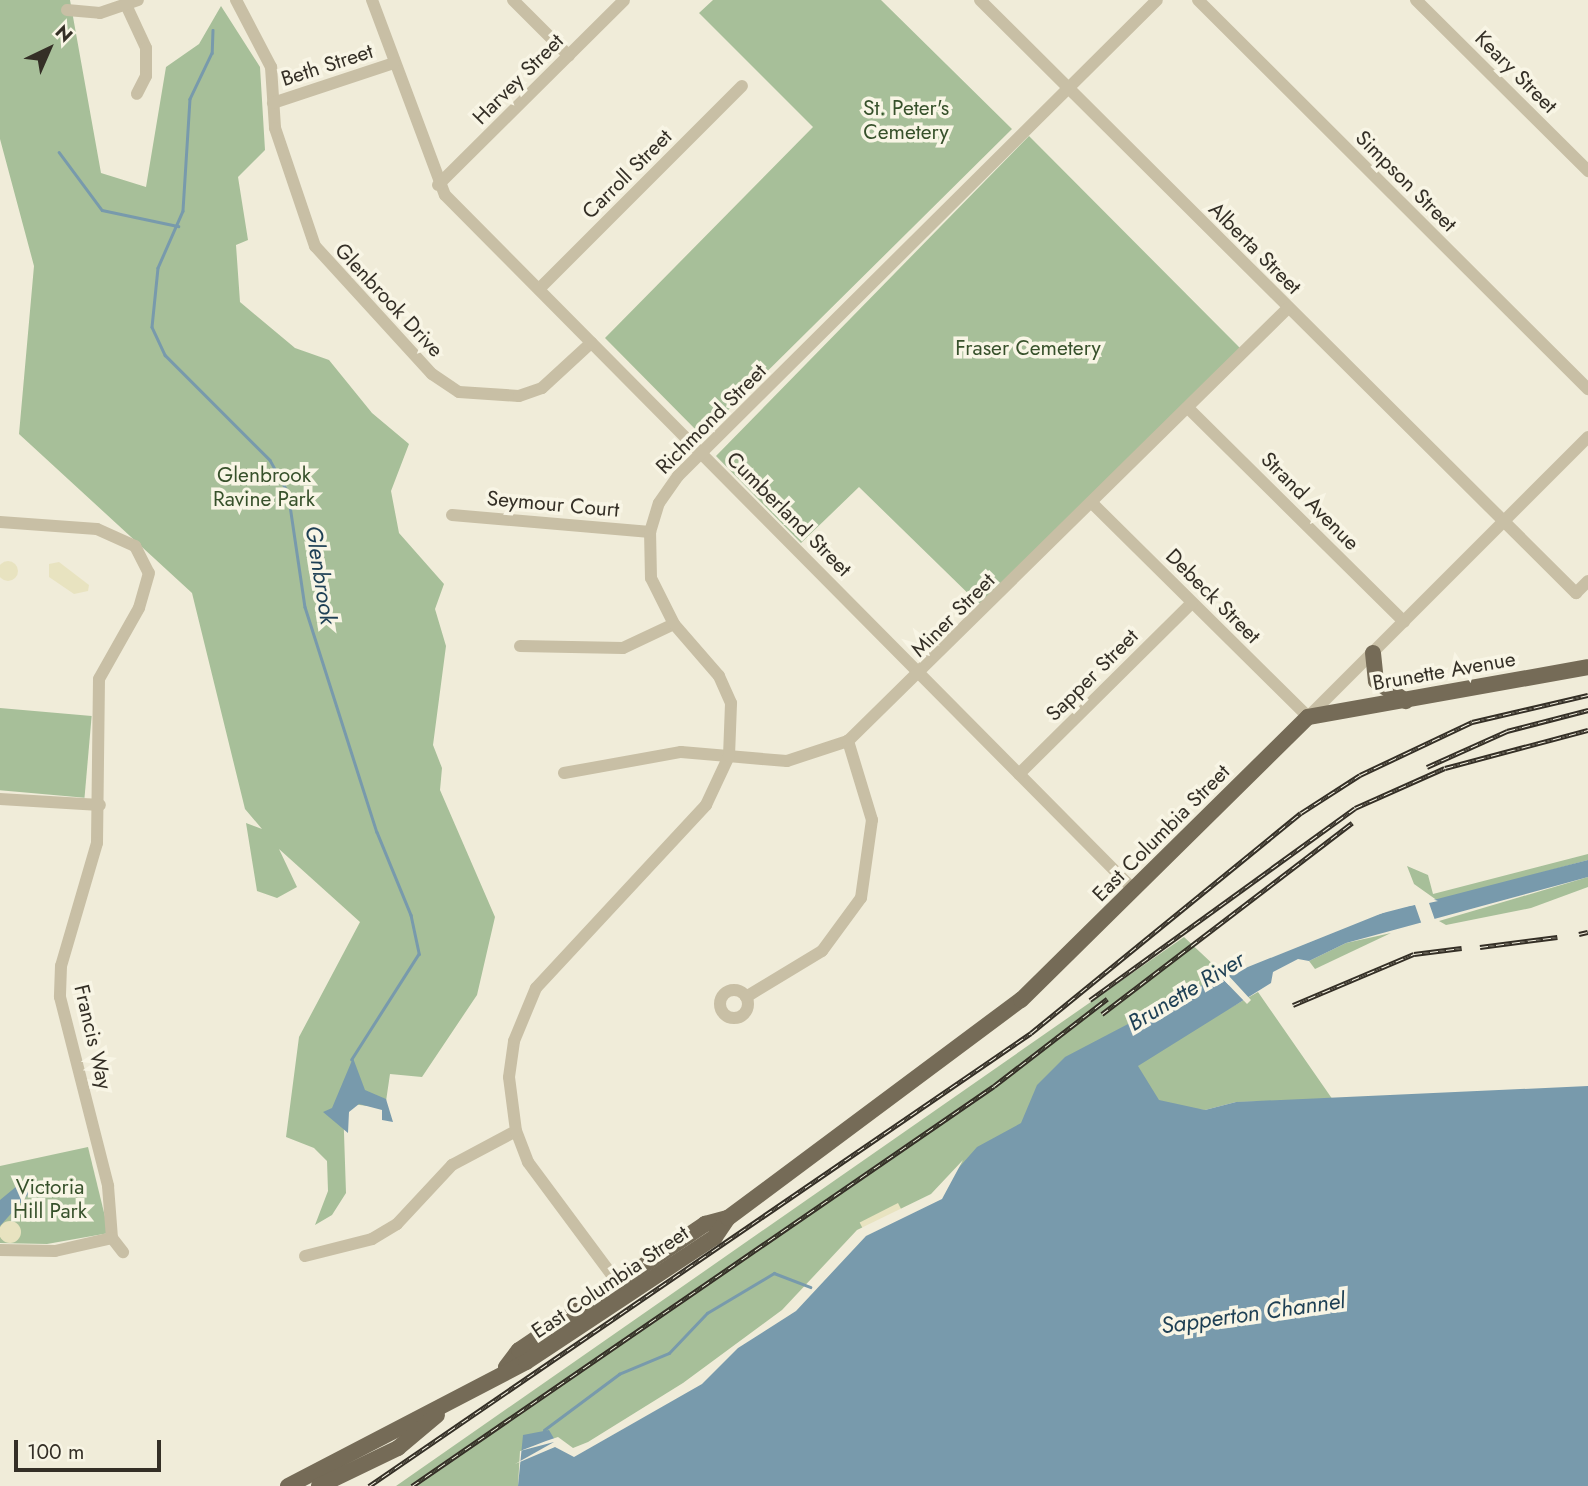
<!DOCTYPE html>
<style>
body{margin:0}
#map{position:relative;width:1588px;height:1486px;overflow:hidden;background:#f0ecd9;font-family:Jost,sans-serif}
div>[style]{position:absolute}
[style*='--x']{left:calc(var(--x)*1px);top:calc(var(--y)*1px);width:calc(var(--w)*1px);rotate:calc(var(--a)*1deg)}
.green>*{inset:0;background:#a7bf99;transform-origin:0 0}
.plaza>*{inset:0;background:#e8e3c0;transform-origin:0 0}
.round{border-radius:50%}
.water>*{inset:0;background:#789aac}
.pier>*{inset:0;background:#f0ecd9}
.stream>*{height:2.5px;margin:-1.25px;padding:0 1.25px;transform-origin:1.25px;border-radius:1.25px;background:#789aac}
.minor>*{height:12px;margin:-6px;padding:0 6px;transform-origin:6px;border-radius:6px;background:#c8bfa5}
.minor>.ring{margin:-6px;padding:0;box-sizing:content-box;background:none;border:12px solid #c8bfa5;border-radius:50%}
.major>*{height:16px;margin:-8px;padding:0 8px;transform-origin:8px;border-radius:8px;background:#756b57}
.rail>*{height:5px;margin-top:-2.5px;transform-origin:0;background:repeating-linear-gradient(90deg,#f8f5e5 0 8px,#342f26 0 16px);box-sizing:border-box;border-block:2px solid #342f26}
span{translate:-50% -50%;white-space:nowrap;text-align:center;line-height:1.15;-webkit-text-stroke:7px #f8f5e5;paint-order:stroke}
.street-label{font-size:21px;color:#342f26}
.park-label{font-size:21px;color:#37512b}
.water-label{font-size:23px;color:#1d3f54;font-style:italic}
.north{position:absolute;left:14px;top:14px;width:70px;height:70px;-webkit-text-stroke:5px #f8f5e5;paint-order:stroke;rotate:44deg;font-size:19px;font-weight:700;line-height:28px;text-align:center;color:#342f26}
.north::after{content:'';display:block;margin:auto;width:24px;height:32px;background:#342f26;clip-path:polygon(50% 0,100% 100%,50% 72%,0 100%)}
.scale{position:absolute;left:14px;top:1440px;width:147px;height:32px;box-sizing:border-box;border:4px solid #342f26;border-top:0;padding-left:9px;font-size:21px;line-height:24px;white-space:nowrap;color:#342f26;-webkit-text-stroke:5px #f8f5e5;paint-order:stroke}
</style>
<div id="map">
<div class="green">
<i style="clip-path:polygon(0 0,70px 0,101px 173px,146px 187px,166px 67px,199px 44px,221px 6px,260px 67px,265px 150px,238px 177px,248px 240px,236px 245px,240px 302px,295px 348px,329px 360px,372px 413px,409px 444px,391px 491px,399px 533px,444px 584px,435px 609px,446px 646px,433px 745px,442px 768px,440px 790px,495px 917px,477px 995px,422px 1077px,390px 1074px,385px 1108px,343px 1103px,346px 1193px,332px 1215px,315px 1225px,328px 1191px,327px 1161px,314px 1148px,286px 1137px,299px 1037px,360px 922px,279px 849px,297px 887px,277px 898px,257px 891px,246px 823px,262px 829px,245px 809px,192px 593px,19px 434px,34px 266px,0 139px)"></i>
<i style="clip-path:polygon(713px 0,881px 0,1012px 129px,702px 436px,605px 338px,813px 127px,699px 13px)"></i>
<i style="clip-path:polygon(1029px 136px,1240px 348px,982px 607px,859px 487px,801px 543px,716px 456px)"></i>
<i style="left:0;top:708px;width:92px;height:82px;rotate:5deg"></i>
<i style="clip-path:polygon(1588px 854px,1588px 860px,1438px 901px,1414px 884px,1407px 866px,1428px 875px,1433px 894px)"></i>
<i style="clip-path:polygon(1588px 877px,1588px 887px,1531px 908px,1446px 925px,1439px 921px)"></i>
<i style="clip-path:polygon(1391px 933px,1315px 969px,1309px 961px,1346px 943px)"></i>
<i style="clip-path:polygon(1184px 937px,1217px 968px,1216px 980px,1235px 973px,702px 1374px,575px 1451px,520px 1451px,518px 1486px,396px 1486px)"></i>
<i style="clip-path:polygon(1258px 992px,1333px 1100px,1236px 1102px,1205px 1110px,1091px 1103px,1156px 1050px)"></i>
<i style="clip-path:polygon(88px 1147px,109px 1233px,47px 1244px,0 1243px,0 1166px)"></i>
</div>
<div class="plaza">
<i class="round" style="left:-2px;top:561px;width:20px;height:20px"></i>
<i style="clip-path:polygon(59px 562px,89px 585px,88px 591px,74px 594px,49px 577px,49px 564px)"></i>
<i style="left:898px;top:1203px;width:9px;height:43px;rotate:63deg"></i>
<i class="round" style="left:-1px;top:1221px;width:22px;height:22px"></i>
</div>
<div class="water">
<i style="clip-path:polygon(1588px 860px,1588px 877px,1346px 943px,1309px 961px,1298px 959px,1273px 972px,1271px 983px,1138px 1066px,1159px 1100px,1205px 1110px,1236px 1102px,1588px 1086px,1588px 1486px,518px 1486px,523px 1435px,549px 1430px,559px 1447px,575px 1451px,666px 1398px,784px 1312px,846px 1245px,933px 1197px,977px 1147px,1021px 1123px,1037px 1085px,1065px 1057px,1298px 935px)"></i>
<i style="clip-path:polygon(353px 1058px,365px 1090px,386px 1099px,393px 1122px,382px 1120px,382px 1110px,359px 1104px,349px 1112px,348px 1133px,323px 1112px,332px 1108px)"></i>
<i style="clip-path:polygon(23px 1181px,33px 1189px,0 1226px,0 1200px)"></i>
</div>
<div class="pier">
<i style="clip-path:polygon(1432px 899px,1438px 901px,1429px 903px,1436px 923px,1423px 928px,1415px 905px,1395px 908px,1228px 975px,1251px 1000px,1247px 1004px,1218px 974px,1297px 932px,1352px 912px)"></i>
<i style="clip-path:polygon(963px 1160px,942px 1199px,866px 1236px,796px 1311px,738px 1348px,702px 1384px,574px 1457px,555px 1447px,515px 1464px,554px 1442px,520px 1451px,546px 1441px,558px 1437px,573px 1448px,588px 1442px,683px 1383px,782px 1310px,857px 1230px,931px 1194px)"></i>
</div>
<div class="stream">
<i style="--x:213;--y:30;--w:23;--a:92"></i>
<i style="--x:212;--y:53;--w:51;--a:115.6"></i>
<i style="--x:190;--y:99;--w:112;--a:93.6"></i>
<i style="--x:183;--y:211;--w:62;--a:113.7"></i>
<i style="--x:158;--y:268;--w:59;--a:95.8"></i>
<i style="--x:152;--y:327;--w:31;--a:65"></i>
<i style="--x:165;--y:355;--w:148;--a:45"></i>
<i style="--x:270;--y:460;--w:37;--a:61"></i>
<i style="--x:288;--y:492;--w:116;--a:81.6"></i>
<i style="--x:305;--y:607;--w:236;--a:72.3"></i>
<i style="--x:377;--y:832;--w:90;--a:67.7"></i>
<i style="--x:411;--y:915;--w:40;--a:78"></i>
<i style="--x:419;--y:954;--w:125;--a:122.5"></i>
<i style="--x:59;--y:152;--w:72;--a:53.4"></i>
<i style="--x:102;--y:210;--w:78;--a:11.9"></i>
<i style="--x:544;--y:1430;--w:94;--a:-36.7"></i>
<i style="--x:619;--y:1374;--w:54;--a:-22.8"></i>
<i style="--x:669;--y:1353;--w:55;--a:-46.5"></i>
<i style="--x:707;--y:1313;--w:78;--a:-30.8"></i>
<i style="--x:774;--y:1273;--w:39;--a:21"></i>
</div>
<div class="minor">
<i style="--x:236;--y:0;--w:76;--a:62.4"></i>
<i style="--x:271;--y:67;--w:61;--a:86.2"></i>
<i style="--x:275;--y:128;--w:125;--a:71.3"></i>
<i style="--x:315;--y:246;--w:173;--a:47.6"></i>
<i style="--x:432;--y:374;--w:32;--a:34"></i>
<i style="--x:459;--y:392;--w:60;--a:3.8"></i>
<i style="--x:519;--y:396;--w:24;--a:-19"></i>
<i style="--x:542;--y:388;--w:67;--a:-42.6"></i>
<i style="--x:372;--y:0;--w:208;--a:69.5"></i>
<i style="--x:445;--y:195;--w:977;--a:45.25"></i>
<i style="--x:513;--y:0;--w:79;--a:45"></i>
<i style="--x:980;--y:0;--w:841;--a:44.86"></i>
<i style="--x:1576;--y:593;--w:17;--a:-45"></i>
<i style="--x:1198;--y:0;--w:551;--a:44.93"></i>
<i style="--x:1416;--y:0;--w:243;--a:44.8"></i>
<i style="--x:127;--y:7;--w:45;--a:65.1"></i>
<i style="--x:146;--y:48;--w:28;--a:90"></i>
<i style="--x:146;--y:76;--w:20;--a:117"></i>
<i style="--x:67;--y:10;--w:33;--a:5"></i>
<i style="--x:100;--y:13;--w:40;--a:-18.9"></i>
<i style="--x:273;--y:103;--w:127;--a:-18.3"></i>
<i style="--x:438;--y:185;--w:262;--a:-44.8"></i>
<i style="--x:539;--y:289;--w:287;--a:-45"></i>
<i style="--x:1188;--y:408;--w:304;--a:44.7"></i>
<i style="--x:1092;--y:503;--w:304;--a:44.7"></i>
<i style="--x:1308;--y:717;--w:396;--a:-45"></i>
<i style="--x:452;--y:515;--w:199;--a:4.9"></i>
<i style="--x:0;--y:522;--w:97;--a:4.1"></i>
<i style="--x:97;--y:529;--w:42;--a:24.1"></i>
<i style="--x:135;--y:546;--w:30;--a:63"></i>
<i style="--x:149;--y:573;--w:36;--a:106"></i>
<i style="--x:139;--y:608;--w:81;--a:119.4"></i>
<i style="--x:99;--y:679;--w:164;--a:90.7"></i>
<i style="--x:97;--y:843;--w:128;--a:106.3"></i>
<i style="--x:61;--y:966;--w:31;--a:92"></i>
<i style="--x:60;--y:997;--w:195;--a:75.7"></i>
<i style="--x:108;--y:1186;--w:52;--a:85.6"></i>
<i style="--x:520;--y:646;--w:103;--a:1.1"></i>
<i style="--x:623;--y:648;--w:56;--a:-25.2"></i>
<i style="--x:564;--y:773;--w:119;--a:-10.2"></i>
<i style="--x:681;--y:752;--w:106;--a:4.9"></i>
<i style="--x:787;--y:761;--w:64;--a:-18.2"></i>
<i style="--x:848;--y:741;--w:617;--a:-44.54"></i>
<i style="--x:1019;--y:774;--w:243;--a:-44.7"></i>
<i style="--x:0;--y:799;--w:100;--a:3.4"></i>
<i class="ring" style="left:720px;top:990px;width:16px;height:16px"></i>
<i style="--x:746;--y:997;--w:89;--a:-31.2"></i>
<i style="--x:822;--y:951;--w:66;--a:-53.7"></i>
<i style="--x:861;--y:898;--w:79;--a:-82"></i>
<i style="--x:872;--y:820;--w:83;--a:-106.9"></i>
<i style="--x:112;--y:1238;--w:18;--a:52"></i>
<i style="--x:0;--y:1250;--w:55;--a:1"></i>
<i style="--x:55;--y:1251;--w:58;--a:-12.8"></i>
<i style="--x:305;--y:1256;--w:69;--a:-14.2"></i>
<i style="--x:372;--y:1239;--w:29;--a:-31"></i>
<i style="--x:397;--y:1224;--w:81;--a:-47"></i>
<i style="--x:452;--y:1165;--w:72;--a:-28"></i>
<i style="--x:623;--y:1290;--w:159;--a:-126.6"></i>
<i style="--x:528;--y:1162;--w:33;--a:-111"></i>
<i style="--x:516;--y:1131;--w:54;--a:-97.4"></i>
<i style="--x:509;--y:1077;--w:36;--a:-82"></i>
<i style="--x:514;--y:1041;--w:57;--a:-67.5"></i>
<i style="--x:536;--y:988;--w:250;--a:-47.1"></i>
<i style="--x:706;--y:805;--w:54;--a:-64.9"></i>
<i style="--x:729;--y:756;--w:53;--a:-87.8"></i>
<i style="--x:731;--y:703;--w:30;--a:-114"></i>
<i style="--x:719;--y:676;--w:69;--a:-130.9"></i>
<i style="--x:674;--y:624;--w:51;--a:-116.6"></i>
<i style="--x:651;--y:578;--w:46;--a:-91.2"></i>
<i style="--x:650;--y:532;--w:30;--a:-73"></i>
<i style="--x:659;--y:503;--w:33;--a:-55"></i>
<i style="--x:678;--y:476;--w:675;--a:-44.82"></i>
</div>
<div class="major">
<i style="--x:1373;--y:653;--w:28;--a:84"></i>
<i style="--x:1376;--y:681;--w:36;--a:34"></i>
<i style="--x:506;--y:1367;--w:21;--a:-53"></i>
<i style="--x:519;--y:1350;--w:225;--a:-34.1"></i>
<i style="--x:705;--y:1224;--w:24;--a:-15"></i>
<i style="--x:288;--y:1486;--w:268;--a:-27.5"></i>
<i style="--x:526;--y:1362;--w:227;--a:-33.5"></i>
<i style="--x:715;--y:1237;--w:23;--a:-56"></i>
<i style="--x:728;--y:1218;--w:365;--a:-36.7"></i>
<i style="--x:1021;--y:1000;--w:403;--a:-44.6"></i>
<i style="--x:1308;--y:717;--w:284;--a:-10.1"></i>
<i style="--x:319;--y:1486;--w:88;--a:-25.7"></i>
<i style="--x:398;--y:1448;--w:51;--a:-40.2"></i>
</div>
<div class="rail">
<i style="--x:1427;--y:767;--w:88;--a:-24.2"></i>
<i style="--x:1507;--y:731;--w:84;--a:-14.5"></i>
<i style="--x:1579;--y:934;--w:9;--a:-13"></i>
<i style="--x:1480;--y:947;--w:78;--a:-7.4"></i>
<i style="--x:1090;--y:1000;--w:327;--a:-35.9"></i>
<i style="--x:1355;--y:808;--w:98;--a:-24"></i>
<i style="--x:1445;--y:768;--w:148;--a:-14.9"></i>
<i style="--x:1293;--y:1005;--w:131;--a:-22.9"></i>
<i style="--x:1414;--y:954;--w:48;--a:-7.1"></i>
<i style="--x:1102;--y:1014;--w:315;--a:-37.4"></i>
<i style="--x:369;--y:1486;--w:802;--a:-34.38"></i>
<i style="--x:1031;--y:1033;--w:348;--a:-39.2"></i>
<i style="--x:1301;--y:813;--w:70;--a:-32.8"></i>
<i style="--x:1360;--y:775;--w:124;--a:-25.3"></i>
<i style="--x:1472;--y:722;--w:119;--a:-13.1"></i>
<i style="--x:412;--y:1486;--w:706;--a:-34.5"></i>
<i style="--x:994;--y:1086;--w:143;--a:-37.6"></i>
</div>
<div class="street-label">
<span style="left:327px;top:65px;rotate:-18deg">Beth Street</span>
<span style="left:1516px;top:72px;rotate:45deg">Keary Street</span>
<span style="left:518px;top:79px;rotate:-45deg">Harvey Street</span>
<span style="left:627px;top:174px;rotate:-45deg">Carroll Street</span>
<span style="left:1406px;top:181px;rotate:45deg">Simpson Street</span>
<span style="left:1255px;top:248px;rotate:45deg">Alberta Street</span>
<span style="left:389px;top:300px;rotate:47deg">Glenbrook Drive</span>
<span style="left:711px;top:419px;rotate:-45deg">Richmond Street</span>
<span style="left:1310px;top:501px;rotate:45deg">Strand Avenue</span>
<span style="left:553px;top:504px;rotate:5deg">Seymour Court</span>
<span style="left:789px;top:514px;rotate:45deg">Cumberland Street</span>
<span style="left:1213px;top:596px;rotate:45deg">Debeck Street</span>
<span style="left:953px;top:615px;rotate:-45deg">Miner Street</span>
<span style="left:1444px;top:671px;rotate:-10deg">Brunette Avenue</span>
<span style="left:1092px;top:675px;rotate:-45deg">Sapper Street</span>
<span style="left:1161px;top:833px;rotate:-45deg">East Columbia Street</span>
<span style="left:93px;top:1037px;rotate:77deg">Francis Way</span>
<span style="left:610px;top:1282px;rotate:-34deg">East Columbia Street</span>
</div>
<div class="park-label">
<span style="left:906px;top:120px">St. Peter's<br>Cemetery</span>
<span style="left:1028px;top:348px">Fraser Cemetery</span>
<span style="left:264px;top:487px">Glenbrook<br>Ravine Park</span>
<span style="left:50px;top:1199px">Victoria<br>Hill Park</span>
</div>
<div class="water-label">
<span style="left:321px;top:575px;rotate:81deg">Glenbrook</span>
<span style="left:1186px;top:991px;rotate:-31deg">Brunette River</span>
<span style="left:1253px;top:1313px;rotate:-8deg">Sapperton Channel</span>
</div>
<div class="north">N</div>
<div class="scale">100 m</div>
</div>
